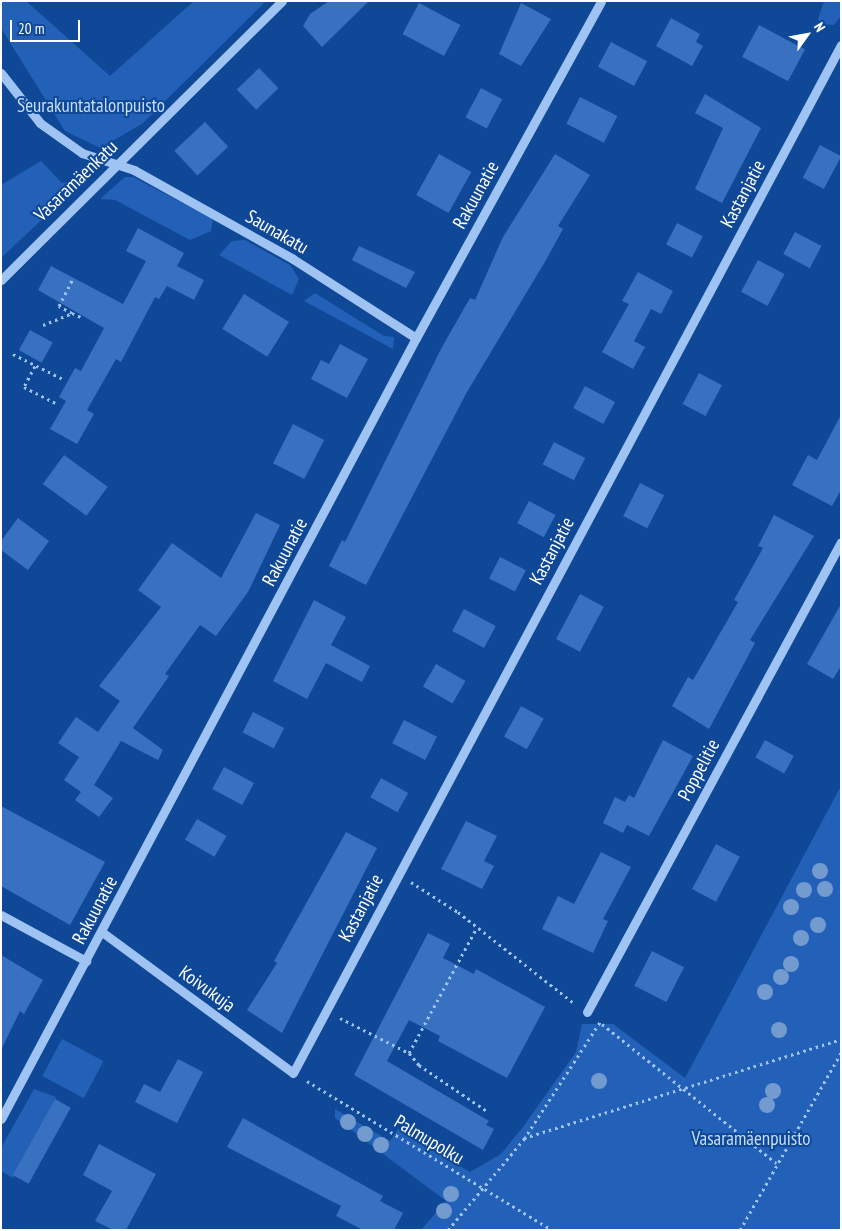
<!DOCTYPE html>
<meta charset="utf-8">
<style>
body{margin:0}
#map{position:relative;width:842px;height:1231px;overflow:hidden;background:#0f4897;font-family:"PT Sans Narrow",sans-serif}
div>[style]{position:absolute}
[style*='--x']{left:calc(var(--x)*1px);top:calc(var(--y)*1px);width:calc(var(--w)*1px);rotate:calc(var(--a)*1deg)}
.green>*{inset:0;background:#2261b7;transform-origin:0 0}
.building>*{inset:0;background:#3871c0;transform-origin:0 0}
.path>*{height:3px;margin-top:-1.5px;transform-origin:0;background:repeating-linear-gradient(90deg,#9fc4f4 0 2.5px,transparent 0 6.5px)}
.minor>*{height:9px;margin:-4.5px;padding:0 4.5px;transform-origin:4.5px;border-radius:4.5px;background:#9fc4f4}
.trees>*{width:16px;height:16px;margin:-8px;border-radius:50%;background:#749bd0}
span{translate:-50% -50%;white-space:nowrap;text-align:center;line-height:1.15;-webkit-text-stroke:4px #0f4897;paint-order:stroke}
.park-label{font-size:19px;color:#c7dffe}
.street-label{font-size:19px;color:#fff}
.frame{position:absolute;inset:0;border:2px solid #fff;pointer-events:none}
.north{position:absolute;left:782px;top:10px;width:50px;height:50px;-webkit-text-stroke:4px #0f4897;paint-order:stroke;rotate:58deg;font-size:14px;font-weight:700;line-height:20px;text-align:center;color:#fff}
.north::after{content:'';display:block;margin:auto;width:18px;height:22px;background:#fff;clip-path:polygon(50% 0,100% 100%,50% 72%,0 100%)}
.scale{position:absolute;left:10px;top:20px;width:70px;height:22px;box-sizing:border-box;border:2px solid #fff;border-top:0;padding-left:6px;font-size:15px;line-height:18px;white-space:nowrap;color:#fff;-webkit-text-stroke:4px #0f4897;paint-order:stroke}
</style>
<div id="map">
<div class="green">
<i style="clip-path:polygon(1px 1px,26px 1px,110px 76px,194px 1px,266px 1px,142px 124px,100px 148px,65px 131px,1px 28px)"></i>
<i style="clip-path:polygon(824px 1px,841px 1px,841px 16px,834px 25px,821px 24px,818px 19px)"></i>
<i style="clip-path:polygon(41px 161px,62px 183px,84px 180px,1px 258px,1px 185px)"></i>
<i style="clip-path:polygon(125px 177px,133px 177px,213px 219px,211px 231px,190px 240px,115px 200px,100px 199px)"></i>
<i style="clip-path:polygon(245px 240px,290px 265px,299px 279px,292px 295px,219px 255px,232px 241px)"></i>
<i style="clip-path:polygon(315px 293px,384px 336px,394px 337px,393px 349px,304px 301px)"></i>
<i style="clip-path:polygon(841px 786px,841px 1230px,421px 1230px,446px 1201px,335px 1118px,335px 1109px,390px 1141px,398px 1129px,470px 1172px,501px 1154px,523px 1127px,576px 1052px,582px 1024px,613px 1024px,685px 1078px)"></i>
<i style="left:62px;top:1039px;width:47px;height:42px;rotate:28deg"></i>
<i style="clip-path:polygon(34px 1089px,56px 1097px,13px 1178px,1px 1171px,1px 1148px)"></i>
</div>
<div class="building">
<i style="clip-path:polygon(329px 1px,369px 1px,322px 47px,303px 26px,310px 14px)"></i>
<i style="left:419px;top:3px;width:47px;height:35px;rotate:28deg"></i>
<i style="clip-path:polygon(521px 3px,551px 19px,521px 66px,499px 54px)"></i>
<i style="clip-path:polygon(671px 18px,700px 34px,696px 42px,703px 46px,692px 66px,656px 46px)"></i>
<i style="left:759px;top:25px;width:52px;height:36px;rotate:28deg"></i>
<i style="left:611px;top:42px;width:41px;height:28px;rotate:28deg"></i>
<i style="left:259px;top:68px;width:28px;height:31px;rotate:46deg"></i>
<i style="left:481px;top:88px;width:24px;height:33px;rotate:28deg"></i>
<i style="clip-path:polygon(705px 94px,761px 128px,722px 203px,695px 189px,723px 128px,695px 113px)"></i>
<i style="left:580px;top:97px;width:42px;height:30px;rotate:27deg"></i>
<i style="left:205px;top:122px;width:34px;height:42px;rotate:47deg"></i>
<i style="left:820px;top:145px;width:24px;height:37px;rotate:28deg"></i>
<i style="left:439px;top:154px;width:37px;height:47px;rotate:29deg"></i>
<i style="clip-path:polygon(555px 154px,590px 175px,558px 226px,563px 229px,546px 260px,467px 392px,366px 585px,329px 566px,342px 540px,345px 542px,442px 347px,470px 298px,475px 300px,503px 237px)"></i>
<i style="left:677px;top:223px;width:29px;height:24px;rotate:27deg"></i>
<i style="clip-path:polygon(138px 228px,184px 253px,177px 266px,204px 280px,194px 300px,167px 286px,159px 299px,155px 297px,121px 362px,116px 359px,87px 410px,94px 414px,77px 444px,50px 429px,66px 401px,59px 397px,75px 368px,81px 371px,104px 328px,38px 290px,51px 266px,123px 304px,146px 261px,126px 251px)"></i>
<i style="left:795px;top:232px;width:30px;height:25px;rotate:28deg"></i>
<i style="clip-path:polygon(359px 246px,415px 272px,406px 288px,352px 260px)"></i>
<i style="left:758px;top:260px;width:30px;height:36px;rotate:28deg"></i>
<i style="clip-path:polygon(638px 272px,673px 291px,661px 314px,651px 309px,634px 341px,645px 347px,633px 369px,602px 352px,629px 304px,622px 301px)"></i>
<i style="left:244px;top:294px;width:53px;height:41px;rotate:32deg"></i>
<i style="left:30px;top:330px;width:26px;height:23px;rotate:29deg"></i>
<i style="clip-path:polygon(340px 344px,368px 359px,347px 398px,311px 379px,321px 360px,329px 364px)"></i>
<i style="left:699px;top:373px;width:26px;height:35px;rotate:28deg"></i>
<i style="left:585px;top:386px;width:34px;height:25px;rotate:28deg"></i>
<i style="clip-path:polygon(841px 415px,841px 490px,832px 506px,792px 485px,808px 455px,817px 460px)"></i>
<i style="left:293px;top:424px;width:35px;height:44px;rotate:27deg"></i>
<i style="left:554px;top:442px;width:35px;height:25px;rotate:27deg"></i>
<i style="left:64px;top:455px;width:54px;height:36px;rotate:36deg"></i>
<i style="left:640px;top:483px;width:27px;height:37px;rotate:27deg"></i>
<i style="left:529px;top:501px;width:30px;height:25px;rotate:28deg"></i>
<i style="clip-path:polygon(256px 513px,280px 525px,248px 592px,216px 636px,200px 625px,165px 674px,169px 676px,133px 728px,163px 750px,158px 760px,121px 741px,94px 785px,113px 798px,99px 817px,75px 800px,81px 792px,64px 780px,79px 757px,58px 743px,76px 717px,98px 732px,120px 701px,99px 686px,161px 607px,138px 590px,172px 543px,221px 578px)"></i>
<i style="clip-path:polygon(774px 515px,814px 536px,750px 640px,755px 643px,709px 729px,672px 706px,688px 677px,693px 680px,738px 602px,734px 600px,763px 548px,758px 546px)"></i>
<i style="clip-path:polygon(18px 518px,49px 541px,28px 570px,1px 550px,1px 541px)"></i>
<i style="left:500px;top:557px;width:29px;height:24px;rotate:27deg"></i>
<i style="left:580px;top:594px;width:27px;height:51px;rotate:28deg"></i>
<i style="clip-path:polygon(314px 600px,346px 617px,331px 645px,370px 666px,362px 682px,326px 663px,307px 699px,273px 681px)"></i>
<i style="clip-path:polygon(841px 604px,841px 666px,833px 679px,807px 664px)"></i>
<i style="left:464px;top:609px;width:36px;height:25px;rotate:28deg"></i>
<i style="left:436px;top:664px;width:34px;height:26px;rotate:30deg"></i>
<i style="left:521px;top:706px;width:26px;height:35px;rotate:29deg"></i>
<i style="left:253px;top:712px;width:35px;height:23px;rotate:27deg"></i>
<i style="left:404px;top:720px;width:37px;height:26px;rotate:27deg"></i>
<i style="clip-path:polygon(663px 740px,693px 756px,649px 836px,627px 825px,623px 833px,603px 823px,615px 797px,625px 802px,629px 795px,634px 798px)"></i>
<i style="left:765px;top:740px;width:33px;height:20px;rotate:29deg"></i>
<i style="left:224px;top:767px;width:34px;height:25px;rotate:28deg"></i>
<i style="left:381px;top:778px;width:31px;height:22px;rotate:29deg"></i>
<i style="clip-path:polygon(1px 806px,105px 862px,70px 925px,1px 886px)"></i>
<i style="left:197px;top:819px;width:34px;height:24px;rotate:30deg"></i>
<i style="clip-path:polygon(466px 821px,497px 836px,484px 861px,494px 866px,482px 889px,441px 869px)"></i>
<i style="clip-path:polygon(346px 832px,377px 848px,282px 1033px,247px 1010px,277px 963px,274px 961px)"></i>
<i style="left:716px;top:844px;width:27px;height:51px;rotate:28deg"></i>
<i style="clip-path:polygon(601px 852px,631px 867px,603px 919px,608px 921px,593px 953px,542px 929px,558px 896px,574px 904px)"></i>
<i style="clip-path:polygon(428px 933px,450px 944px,443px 958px,474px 974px,476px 969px,545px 1007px,507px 1078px,438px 1041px,440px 1036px,409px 1020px,387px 1061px,489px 1121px,486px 1125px,494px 1129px,483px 1150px,354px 1075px)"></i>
<i style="left:652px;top:951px;width:36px;height:39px;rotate:27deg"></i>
<i style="clip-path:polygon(1px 955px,43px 980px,24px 1014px,20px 1011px,1px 1050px)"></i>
<i style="clip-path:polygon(178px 1059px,203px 1072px,177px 1123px,135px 1102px,144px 1084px,160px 1092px)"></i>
<i style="left:55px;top:1099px;width:18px;height:87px;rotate:29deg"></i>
<i style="clip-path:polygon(243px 1118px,383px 1196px,380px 1201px,403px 1213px,394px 1230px,363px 1230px,336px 1216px,341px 1206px,227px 1147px)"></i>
<i style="clip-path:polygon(99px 1144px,156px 1174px,126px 1230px,113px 1230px,95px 1221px,112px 1191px,83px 1175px)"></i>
</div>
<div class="path">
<i style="--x:72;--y:313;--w:15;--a:-152"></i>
<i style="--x:59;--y:306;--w:30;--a:-63"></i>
<i style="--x:43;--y:325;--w:31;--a:-22"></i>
<i style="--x:72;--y:313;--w:10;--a:24"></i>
<i style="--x:13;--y:354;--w:56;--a:26.6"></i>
<i style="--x:35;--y:366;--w:24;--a:118"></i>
<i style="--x:24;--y:387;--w:35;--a:27"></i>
<i style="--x:411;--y:882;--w:56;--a:32.6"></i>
<i style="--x:458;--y:912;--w:149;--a:38.2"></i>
<i style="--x:340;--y:1018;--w:77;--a:26.9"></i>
<i style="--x:409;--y:1053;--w:143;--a:-61.6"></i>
<i style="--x:602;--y:1024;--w:223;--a:38.6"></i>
<i style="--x:409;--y:1053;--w:16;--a:50"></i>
<i style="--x:419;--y:1065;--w:82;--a:34.1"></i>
<i style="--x:307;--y:1081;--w:287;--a:31.3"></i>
<i style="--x:524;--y:1138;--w:332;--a:-17.3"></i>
<i style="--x:448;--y:1230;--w:119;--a:-50.1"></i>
<i style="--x:524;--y:1139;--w:140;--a:-57"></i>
<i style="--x:740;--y:1230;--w:204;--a:-60.3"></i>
</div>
<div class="minor">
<i style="--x:1;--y:73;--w:63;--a:52"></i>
<i style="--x:40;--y:123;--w:52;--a:35.5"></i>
<i style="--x:82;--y:153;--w:55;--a:18.1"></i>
<i style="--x:134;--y:170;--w:182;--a:29.2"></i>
<i style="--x:293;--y:259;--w:146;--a:32.7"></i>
<i style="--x:1;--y:280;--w:396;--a:-44.8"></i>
<i style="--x:1;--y:915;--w:97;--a:28.4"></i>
<i style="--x:102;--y:932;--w:237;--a:36.4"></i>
<i style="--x:293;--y:1073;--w:1165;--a:-61.94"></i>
<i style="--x:587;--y:1012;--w:534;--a:-61.61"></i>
<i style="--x:1;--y:1119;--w:884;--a:-62.02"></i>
<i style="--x:416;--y:338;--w:384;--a:-61.2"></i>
</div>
<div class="trees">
<i style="left:820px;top:871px"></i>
<i style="left:825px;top:889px"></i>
<i style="left:804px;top:890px"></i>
<i style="left:791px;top:907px"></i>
<i style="left:818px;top:925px"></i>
<i style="left:801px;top:938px"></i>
<i style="left:791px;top:964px"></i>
<i style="left:781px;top:977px"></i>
<i style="left:765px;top:992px"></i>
<i style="left:779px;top:1030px"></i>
<i style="left:599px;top:1081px"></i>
<i style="left:773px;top:1091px"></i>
<i style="left:767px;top:1105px"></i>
<i style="left:348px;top:1122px"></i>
<i style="left:365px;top:1134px"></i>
<i style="left:381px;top:1145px"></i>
<i style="left:451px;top:1194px"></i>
<i style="left:444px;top:1211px"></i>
</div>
<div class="park-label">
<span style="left:91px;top:106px">Seurakuntatalonpuisto</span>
<span style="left:751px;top:1139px">Vasaramäenpuisto</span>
</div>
<div class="street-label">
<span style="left:76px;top:181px;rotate:-44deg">Vasaramäenkatu</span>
<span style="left:743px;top:194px;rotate:-62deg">Kastanjatie</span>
<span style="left:476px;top:195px;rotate:-61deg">Rakuunatie</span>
<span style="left:277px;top:232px;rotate:30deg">Saunakatu</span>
<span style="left:552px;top:551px;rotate:-62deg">Kastanjatie</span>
<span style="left:285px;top:552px;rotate:-62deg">Rakuunatie</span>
<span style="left:699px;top:770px;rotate:-62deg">Poppelitie</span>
<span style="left:361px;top:908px;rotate:-62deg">Kastanjatie</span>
<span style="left:95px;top:910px;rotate:-62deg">Rakuunatie</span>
<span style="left:207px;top:989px;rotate:36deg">Koivukuja</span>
<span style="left:429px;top:1140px;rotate:31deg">Palmupolku</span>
</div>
<div class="frame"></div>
<div class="north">N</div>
<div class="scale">20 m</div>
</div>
